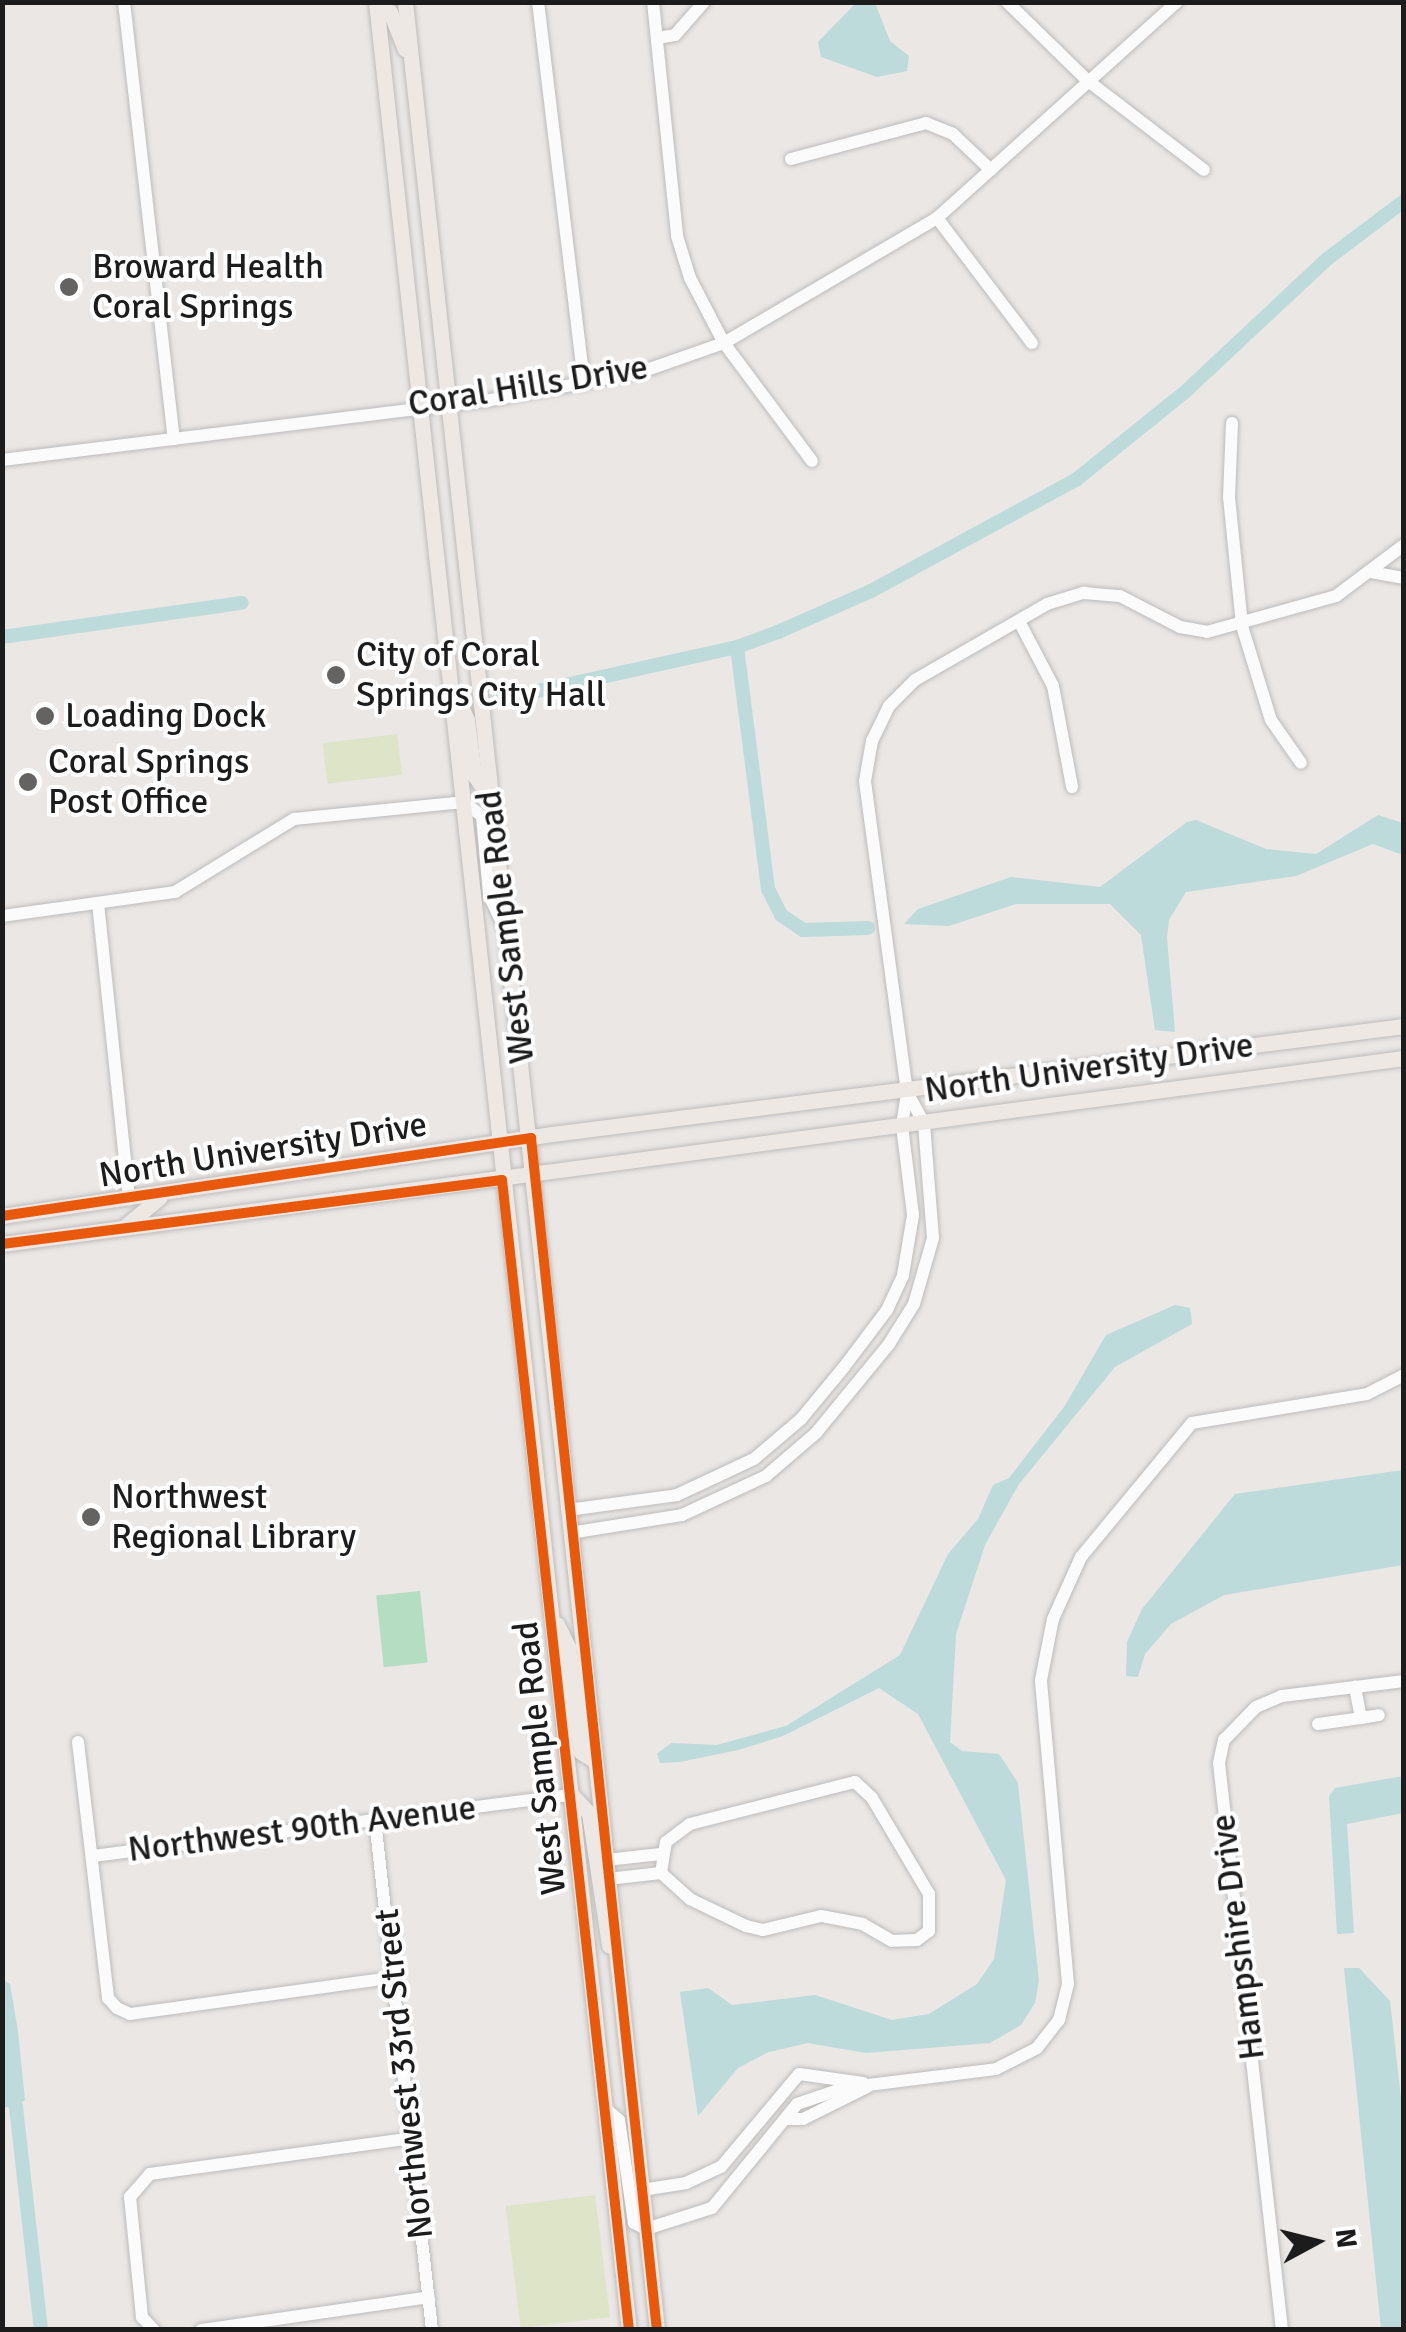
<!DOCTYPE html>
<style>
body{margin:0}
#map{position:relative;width:1406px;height:2332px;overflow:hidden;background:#eae7e5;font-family:Signika,sans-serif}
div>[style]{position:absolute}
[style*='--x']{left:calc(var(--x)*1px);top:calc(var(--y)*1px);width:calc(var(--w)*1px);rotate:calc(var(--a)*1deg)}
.grass>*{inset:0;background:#dee4c7;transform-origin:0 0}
.pitch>*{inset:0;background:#b5ddc2;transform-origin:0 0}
.water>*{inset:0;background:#bcdbda}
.canal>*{height:14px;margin:-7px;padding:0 7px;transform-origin:7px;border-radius:7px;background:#bcdbda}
.roads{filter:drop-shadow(0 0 2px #bdbcbb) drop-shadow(0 0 2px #bdbcbb)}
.minor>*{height:12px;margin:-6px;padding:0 6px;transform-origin:6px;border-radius:6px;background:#fcfbfb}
.major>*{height:15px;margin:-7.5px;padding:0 7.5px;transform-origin:7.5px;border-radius:7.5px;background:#eee8e4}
.cycleway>*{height:10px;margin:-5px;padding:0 5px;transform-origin:5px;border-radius:5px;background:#e8590c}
.dots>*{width:28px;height:28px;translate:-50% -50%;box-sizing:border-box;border:5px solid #fff;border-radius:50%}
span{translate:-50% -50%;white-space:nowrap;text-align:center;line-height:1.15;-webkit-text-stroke:8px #fff;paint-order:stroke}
.poi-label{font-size:35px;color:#1c1c1c}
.left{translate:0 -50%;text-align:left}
.street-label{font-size:35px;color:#1c1c1c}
.frame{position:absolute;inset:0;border:5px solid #1c1c1c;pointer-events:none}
.north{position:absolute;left:1266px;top:2192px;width:100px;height:100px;-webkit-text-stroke:8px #fff;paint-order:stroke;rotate:83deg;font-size:28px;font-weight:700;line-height:40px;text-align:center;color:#1c1c1c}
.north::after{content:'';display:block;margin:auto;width:35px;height:45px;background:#1c1c1c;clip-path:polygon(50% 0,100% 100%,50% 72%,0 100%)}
</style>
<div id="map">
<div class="grass">
<i style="left:397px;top:734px;width:41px;height:75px;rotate:83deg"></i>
<i style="left:595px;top:2195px;width:123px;height:90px;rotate:83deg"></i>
</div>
<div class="pitch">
<i style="left:420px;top:1591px;width:72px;height:44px;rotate:84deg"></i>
</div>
<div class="water">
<i style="clip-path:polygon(856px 3px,875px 3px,890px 41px,909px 56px,907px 71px,877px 77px,821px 57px,818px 42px)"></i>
<i style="clip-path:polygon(1378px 815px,1403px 823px,1403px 855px,1373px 844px,1296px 876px,1186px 892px,1169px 920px,1167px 938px,1175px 1032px,1155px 1030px,1141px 935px,1110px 904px,1016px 904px,949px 926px,904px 924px,918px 909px,1011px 877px,1100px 887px,1187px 822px,1196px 820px,1266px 849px,1316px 854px)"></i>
<i style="clip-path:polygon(1175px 1305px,1190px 1308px,1192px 1324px,1115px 1367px,1019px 1484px,985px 1545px,956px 1634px,950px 1742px,962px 1751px,999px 1754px,1018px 1783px,1039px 1981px,1035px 2003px,1021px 2025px,990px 2043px,866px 2053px,808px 2043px,769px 2052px,738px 2068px,698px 2116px,680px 1992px,708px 1988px,732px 2005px,815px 1995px,892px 2020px,929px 2014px,977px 1984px,994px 1959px,1006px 1880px,918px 1714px,879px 1688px,783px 1736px,738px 1750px,680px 1762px,660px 1763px,657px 1754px,671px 1743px,717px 1745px,786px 1726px,900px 1655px,948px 1554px,978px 1519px,993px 1485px,1009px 1478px,1064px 1407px,1106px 1335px)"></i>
<i style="clip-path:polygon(1403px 1470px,1403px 1565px,1224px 1595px,1171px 1624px,1145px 1654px,1138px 1677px,1126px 1676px,1127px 1642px,1142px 1609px,1235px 1494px)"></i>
<i style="clip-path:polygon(1403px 1776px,1403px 1813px,1347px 1824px,1354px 1933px,1337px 1934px,1329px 1796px,1335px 1788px)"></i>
<i style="clip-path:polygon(1344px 1968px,1359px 1968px,1390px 2001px,1404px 2124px,1403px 2329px,1381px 2329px)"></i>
<i style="clip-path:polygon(2px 1979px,10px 1984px,18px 2031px,25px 2100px,13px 2109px,3px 2106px)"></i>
</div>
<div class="canal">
<i style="--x:2;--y:637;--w:242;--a:-8.1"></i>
<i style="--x:737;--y:647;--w:244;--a:82.7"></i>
<i style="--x:768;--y:889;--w:29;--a:63"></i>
<i style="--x:781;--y:915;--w:27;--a:34"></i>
<i style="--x:803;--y:930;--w:65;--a:-1.8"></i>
<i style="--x:498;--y:700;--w:245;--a:-12.5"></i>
<i style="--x:737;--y:647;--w:44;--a:-20.1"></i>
<i style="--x:778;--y:632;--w:102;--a:-23.8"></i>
<i style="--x:871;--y:591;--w:234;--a:-28.5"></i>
<i style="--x:1077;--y:479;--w:140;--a:-38.9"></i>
<i style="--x:1186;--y:391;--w:193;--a:-43.1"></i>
<i style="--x:1327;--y:259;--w:96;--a:-37"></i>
<i style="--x:16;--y:2107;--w:224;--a:83.6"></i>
</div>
<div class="roads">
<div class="minor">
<i style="--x:124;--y:2;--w:440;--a:83.5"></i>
<i style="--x:538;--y:2;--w:385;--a:83.1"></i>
<i style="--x:653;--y:2;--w:235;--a:84.1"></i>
<i style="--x:677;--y:236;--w:44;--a:72.8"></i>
<i style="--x:690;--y:278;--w:73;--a:62.4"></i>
<i style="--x:724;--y:343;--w:147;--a:53.3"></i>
<i style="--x:1007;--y:2;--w:113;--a:44.3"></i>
<i style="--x:1088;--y:81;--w:146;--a:37.5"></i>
<i style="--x:657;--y:38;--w:18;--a:-9"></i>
<i style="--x:675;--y:35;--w:44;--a:-48.7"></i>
<i style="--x:791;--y:159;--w:140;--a:-14.9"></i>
<i style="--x:926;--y:123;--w:29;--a:22"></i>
<i style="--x:953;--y:134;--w:52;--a:43.5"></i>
<i style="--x:937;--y:218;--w:157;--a:52.8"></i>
<i style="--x:1232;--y:423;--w:74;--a:92.3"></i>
<i style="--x:1229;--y:497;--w:130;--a:84.2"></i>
<i style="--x:1242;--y:626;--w:98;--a:72.9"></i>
<i style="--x:1271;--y:720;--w:52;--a:55.1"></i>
<i style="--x:2;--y:460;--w:487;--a:-7"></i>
<i style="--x:485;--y:401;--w:159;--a:-10.5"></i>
<i style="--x:641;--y:372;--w:88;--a:-19.3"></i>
<i style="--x:724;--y:343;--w:247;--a:-30.4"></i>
<i style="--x:937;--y:218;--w:323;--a:-42"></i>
<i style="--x:1370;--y:572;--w:35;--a:10"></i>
<i style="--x:1021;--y:625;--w:69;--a:62.3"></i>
<i style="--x:1053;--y:686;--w:103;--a:79.3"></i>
<i style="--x:98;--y:903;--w:298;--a:84"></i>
<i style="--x:2;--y:916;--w:175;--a:-7.9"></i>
<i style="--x:175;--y:892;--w:140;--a:-31.5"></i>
<i style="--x:294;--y:819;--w:170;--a:-5.7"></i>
<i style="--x:463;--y:802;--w:24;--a:36"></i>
<i style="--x:482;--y:816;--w:79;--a:84.9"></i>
<i style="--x:489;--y:895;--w:33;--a:65"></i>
<i style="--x:568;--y:1510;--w:110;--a:-7.8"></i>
<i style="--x:677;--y:1495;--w:85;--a:-25.1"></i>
<i style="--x:754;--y:1459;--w:62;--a:-40.4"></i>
<i style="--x:801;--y:1419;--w:67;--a:-50.4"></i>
<i style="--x:844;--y:1367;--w:71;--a:-53"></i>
<i style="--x:887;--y:1310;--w:38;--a:-65"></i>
<i style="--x:903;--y:1275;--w:61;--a:-80.5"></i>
<i style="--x:913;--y:1215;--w:91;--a:-97"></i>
<i style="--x:902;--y:1125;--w:33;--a:-81"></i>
<i style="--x:907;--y:1092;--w:314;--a:-97.7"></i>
<i style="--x:865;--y:781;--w:41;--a:-80.1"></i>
<i style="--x:872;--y:741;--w:39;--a:-64"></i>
<i style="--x:889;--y:706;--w:37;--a:-45"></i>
<i style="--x:915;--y:680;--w:152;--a:-29.9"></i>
<i style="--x:1047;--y:604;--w:39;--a:-17"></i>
<i style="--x:1084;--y:593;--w:36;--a:5"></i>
<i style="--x:1120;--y:596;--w:68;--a:27.3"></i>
<i style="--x:1180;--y:627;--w:27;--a:10"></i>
<i style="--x:1207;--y:632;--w:134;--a:-15.6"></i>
<i style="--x:1336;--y:596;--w:85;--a:-36.9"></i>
<i style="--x:570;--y:1533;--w:113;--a:-9.1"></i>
<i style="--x:682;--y:1515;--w:93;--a:-24.9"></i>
<i style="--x:766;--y:1476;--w:66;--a:-40.7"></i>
<i style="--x:816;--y:1433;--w:115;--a:-50.6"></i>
<i style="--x:889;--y:1344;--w:47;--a:-58"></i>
<i style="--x:914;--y:1304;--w:69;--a:-73.9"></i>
<i style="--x:933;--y:1238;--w:115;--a:-94.5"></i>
<i style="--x:924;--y:1123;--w:35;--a:-119"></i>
<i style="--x:1361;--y:1718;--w:18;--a:-9"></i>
<i style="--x:1318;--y:1724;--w:43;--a:-7.9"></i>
<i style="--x:1361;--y:1718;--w:32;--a:-101"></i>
<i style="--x:78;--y:1742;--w:258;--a:83.3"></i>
<i style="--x:108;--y:1998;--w:13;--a:48"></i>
<i style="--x:117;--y:2008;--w:14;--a:25"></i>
<i style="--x:130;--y:2014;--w:268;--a:-7.9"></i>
<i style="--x:855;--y:1782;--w:23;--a:43"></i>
<i style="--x:872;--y:1798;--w:112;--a:59.3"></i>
<i style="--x:929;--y:1894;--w:37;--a:90"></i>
<i style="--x:929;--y:1931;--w:15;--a:143"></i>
<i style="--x:917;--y:1940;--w:25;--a:178"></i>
<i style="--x:892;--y:1941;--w:34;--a:-150"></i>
<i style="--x:863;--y:1924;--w:43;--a:-169.2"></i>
<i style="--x:821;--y:1916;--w:60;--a:166.4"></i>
<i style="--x:763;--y:1930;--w:17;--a:-167"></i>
<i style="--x:746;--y:1926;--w:62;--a:-154.3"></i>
<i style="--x:690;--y:1899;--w:39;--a:-138"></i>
<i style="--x:661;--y:1873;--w:31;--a:-81"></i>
<i style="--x:666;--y:1842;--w:30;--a:-37"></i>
<i style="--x:690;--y:1824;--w:170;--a:-14.3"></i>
<i style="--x:375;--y:1820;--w:513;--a:83.62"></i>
<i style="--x:93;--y:1856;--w:483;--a:-7.3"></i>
<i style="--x:606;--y:1860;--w:55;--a:-6.2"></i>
<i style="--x:608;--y:1879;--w:53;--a:-6.5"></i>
<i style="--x:606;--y:2109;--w:17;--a:40"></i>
<i style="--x:619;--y:2120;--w:104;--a:81.7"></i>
<i style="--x:634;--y:2223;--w:13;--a:27"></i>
<i style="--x:646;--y:2229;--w:69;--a:-17.7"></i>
<i style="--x:712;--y:2208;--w:134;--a:-50.7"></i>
<i style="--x:797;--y:2104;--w:50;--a:-18.8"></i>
<i style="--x:844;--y:2088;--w:153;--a:-7.1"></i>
<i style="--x:996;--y:2069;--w:46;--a:-27.1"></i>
<i style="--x:1037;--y:2048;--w:36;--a:-52"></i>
<i style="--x:1059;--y:2020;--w:37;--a:-76"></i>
<i style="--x:1068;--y:1984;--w:305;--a:-95.1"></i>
<i style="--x:1041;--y:1680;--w:62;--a:-78.9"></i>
<i style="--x:1053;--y:1619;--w:68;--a:-65.7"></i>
<i style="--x:1081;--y:1557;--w:174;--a:-50.4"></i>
<i style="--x:1192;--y:1423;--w:177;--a:-9.4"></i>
<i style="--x:1367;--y:1394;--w:42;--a:-27.2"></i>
<i style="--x:788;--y:2119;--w:15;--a:0"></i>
<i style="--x:803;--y:2119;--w:72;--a:-26.6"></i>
<i style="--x:642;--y:2190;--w:45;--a:-9"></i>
<i style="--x:686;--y:2183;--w:38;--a:-25"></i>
<i style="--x:721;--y:2167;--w:121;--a:-50"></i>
<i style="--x:799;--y:2074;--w:65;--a:8"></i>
<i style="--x:154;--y:2330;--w:18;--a:-133"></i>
<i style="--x:142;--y:2317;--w:121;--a:-95.7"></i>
<i style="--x:130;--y:2197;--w:30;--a:-49"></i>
<i style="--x:150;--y:2174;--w:264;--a:-7.8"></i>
<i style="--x:201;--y:2330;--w:230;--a:-8.2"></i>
<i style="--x:1282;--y:2330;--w:570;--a:-96.34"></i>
<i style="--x:1219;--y:1763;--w:24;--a:-78"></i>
<i style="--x:1224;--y:1740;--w:46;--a:-45.9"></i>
<i style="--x:1256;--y:1707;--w:28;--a:-23"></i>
<i style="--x:1282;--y:1696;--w:123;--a:-7"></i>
</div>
<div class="major">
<i style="--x:376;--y:2;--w:2342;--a:83.8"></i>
<i style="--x:379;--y:2;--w:15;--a:42"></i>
<i style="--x:390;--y:12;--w:40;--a:68"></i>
<i style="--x:405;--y:2;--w:2342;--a:83.82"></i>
<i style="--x:456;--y:696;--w:26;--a:65"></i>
<i style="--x:467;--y:720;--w:55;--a:82.7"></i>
<i style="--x:474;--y:775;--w:24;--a:55"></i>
<i style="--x:2;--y:1216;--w:556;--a:-8.48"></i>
<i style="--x:552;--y:1134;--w:859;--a:-7.22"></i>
<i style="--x:123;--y:1228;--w:48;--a:-40"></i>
<i style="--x:2;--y:1244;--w:1414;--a:-7.56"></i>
<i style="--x:557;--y:1624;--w:25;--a:64"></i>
<i style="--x:568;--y:1647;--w:106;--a:82.9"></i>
<i style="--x:581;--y:1752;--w:17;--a:33"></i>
<i style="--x:572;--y:1795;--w:25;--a:47"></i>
<i style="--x:589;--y:1813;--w:134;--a:81.4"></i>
</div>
</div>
<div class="cycleway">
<i style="--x:2;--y:1216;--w:535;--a:-8.39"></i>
<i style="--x:531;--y:1138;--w:1199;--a:83.97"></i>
<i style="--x:2;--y:1244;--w:504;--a:-7.29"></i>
<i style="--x:502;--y:1180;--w:1157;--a:83.7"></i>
</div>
<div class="dots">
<i style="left:69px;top:287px;background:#646362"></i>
<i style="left:336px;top:675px;background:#646362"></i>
<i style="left:45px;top:716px;background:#646362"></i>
<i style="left:28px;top:782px;background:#646362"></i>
<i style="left:91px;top:1517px;background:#646362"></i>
</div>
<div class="poi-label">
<span class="left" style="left:92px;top:287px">Broward Health<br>Coral Springs</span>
<span class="left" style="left:356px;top:675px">City of Coral<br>Springs City Hall</span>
<span class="left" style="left:65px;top:716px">Loading Dock</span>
<span class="left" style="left:48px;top:782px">Coral Springs<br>Post Office</span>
<span class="left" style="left:111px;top:1517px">Northwest<br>Regional Library</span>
</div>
<div class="street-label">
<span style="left:528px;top:386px;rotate:-9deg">Coral Hills Drive</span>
<span style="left:506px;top:927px;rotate:-97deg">West Sample Road</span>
<span style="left:1089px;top:1068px;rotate:-8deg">North University Drive</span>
<span style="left:263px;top:1150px;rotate:-9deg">North University Drive</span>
<span style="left:540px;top:1758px;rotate:-96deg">West Sample Road</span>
<span style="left:302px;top:1829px;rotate:-7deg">Northwest 90th Avenue</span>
<span style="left:1238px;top:1937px;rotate:-97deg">Hampshire Drive</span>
<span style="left:404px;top:2074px;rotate:-96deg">Northwest 33rd Street</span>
</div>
<div class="frame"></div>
<div class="north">N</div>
</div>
